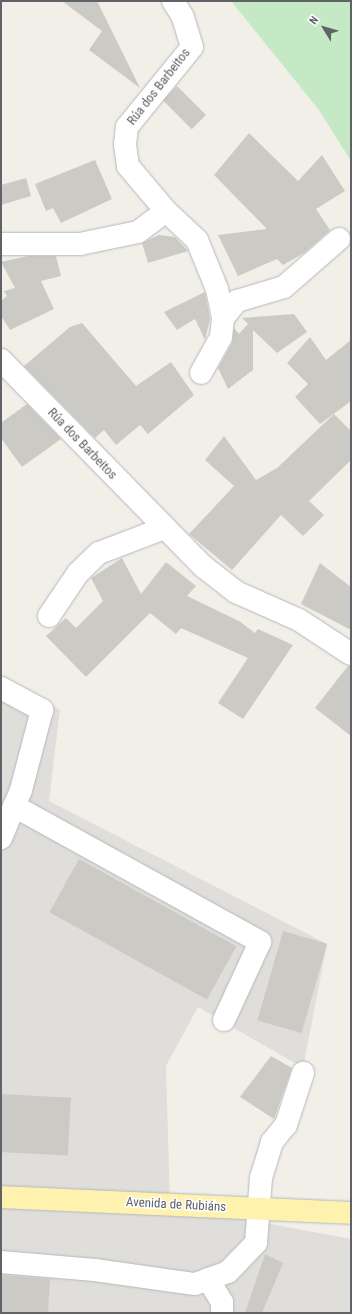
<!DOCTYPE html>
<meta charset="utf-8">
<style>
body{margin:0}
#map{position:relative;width:352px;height:1314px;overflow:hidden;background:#f1efe8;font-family:"Roboto Condensed",sans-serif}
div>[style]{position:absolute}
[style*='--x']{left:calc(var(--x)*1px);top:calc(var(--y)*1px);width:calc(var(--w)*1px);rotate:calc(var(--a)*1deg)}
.industrial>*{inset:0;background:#e0deda}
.green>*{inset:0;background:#c5e8c5}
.building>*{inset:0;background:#cccac5;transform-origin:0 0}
.roads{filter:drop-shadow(0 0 1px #b5b8bc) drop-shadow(0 0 1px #b5b8bc)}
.minor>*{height:22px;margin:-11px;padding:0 11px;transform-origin:11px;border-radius:11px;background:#fff}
.major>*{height:22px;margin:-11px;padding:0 11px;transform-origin:11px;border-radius:11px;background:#fff2af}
span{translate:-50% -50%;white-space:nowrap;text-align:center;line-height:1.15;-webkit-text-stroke:3px #fff;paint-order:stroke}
.street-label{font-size:13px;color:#5f6368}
.frame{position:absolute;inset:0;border:2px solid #5f6368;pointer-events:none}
.north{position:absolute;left:304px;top:8px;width:40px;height:40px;-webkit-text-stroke:3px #fff;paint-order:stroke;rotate:307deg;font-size:11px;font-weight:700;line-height:16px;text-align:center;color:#5f6368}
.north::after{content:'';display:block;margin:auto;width:14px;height:18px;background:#5f6368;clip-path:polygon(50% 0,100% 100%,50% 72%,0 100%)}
</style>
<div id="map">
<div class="industrial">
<i style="clip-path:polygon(1px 676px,60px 710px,49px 801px,327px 944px,303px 1068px,198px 1007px,166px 1066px,170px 1205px,351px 1239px,351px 1313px,1px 1313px)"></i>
</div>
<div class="green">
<i style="clip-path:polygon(231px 1px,351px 1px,351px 161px,319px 110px)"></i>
</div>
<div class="building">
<i style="clip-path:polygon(62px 1px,97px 1px,140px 88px,89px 50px,102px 31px)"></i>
<i style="left:177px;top:86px;width:41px;height:20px;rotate:45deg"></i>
<i style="clip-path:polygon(249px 133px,298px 181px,322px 155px,345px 191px,316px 209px,330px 230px,304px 253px,283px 265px,277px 259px,238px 276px,218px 235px,267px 229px,214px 175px)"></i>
<i style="clip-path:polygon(95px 160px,112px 199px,61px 223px,53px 208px,46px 211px,35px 184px)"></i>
<i style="clip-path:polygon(26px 178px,31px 196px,1px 205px,1px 185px)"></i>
<i style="clip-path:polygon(159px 235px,175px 237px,188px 251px,148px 263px,142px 243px)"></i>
<i style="clip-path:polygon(28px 256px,56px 256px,61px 276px,41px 281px,54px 309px,10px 330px,1px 316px,1px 301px,7px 296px,4px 291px,15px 288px,1px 262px)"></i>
<i style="clip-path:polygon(205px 292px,210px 319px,205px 340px,195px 319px,177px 330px,164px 312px)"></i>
<i style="clip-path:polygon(294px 314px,307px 332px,277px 353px,253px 330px,253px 370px,228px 389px,218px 368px,232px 343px,234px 328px,239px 334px,248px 324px,242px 318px)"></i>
<i style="clip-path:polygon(82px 323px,136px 386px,171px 362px,194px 395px,148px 434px,140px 425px,116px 445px,104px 430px,95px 438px,24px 366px,70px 327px)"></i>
<i style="clip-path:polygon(310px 337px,326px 360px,351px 340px,351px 401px,320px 424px,295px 397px,308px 384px,287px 363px)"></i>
<i style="clip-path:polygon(27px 404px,61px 439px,22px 467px,1px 438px,1px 423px)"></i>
<i style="clip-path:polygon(334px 414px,351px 431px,351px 460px,309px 501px,324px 515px,303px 536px,281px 515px,232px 570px,189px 534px,234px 486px,205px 460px,224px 436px,256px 480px,277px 468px)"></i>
<i style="clip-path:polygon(122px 558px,141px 594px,166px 562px,196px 586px,187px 596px,239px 621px,255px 633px,258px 629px,293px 645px,243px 719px,218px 703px,248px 658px,181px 628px,176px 634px,150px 613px,86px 677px,46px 636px,66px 618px,76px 628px,103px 601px,91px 578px)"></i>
<i style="clip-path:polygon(320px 563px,351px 587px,351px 630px,301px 604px)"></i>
<i style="clip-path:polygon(348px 666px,351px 666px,351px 736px,315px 708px)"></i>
<i style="left:79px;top:859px;width:180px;height:61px;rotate:29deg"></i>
<i style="left:283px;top:931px;width:46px;height:93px;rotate:16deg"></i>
<i style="clip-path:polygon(271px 1056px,292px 1068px,274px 1119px,240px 1097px)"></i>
<i style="left:1px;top:1094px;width:70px;height:58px;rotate:3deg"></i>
<i style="clip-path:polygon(265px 1254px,283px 1263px,262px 1313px,245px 1313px)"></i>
<i style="clip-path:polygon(1px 1275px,50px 1279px,48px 1313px,1px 1313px)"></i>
</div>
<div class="roads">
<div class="minor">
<i style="--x:166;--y:211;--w:42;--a:43.1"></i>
<i style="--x:197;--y:240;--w:53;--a:67.8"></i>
<i style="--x:217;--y:289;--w:30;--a:78"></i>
<i style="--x:223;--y:318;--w:19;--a:96"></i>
<i style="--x:221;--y:337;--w:41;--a:119.1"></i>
<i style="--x:1;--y:244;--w:79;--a:0"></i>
<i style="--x:80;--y:244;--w:59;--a:-11.7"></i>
<i style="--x:138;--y:232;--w:35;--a:-37"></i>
<i style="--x:166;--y:211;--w:59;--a:-130.2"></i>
<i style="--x:128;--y:166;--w:21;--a:-98"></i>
<i style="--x:125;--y:145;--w:18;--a:-84"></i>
<i style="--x:127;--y:127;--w:103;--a:-50.9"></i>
<i style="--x:192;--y:47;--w:31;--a:-107"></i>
<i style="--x:183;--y:17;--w:19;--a:-122"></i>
<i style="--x:223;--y:318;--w:22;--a:-51"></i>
<i style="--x:237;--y:301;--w:49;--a:-16.6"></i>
<i style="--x:284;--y:287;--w:73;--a:-41.1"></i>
<i style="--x:1;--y:360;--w:290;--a:45.6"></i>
<i style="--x:204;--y:567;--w:41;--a:38"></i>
<i style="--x:236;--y:592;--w:69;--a:24"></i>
<i style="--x:299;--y:620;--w:62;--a:33.2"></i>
<i style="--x:49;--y:616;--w:52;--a:-56"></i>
<i style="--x:78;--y:573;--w:29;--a:-44"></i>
<i style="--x:99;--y:553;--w:70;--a:-21"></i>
<i style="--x:1;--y:688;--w:47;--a:28.2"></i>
<i style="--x:42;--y:710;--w:83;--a:104.7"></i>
<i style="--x:21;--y:790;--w:52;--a:112.6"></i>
<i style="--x:14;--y:806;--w:281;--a:28.9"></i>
<i style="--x:260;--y:942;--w:86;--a:114.8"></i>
<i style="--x:1;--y:1262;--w:94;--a:4.9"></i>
<i style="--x:95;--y:1270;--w:101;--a:8"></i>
<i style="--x:195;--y:1284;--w:35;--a:-20"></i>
<i style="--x:228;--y:1272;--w:40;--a:-46"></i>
<i style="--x:256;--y:1243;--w:65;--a:-85.6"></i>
<i style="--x:261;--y:1178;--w:38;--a:-73"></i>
<i style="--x:272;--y:1142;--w:22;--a:-51"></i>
<i style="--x:286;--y:1125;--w:55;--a:-71.9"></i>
<i style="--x:208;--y:1279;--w:27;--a:59"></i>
<i style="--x:222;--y:1302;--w:11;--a:90"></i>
</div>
<div class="major">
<i style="--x:1;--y:1197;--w:350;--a:2.6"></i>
</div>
</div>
<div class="street-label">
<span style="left:159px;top:87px;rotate:-52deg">Rúa dos Barbeitos</span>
<span style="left:82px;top:444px;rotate:46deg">Rúa dos Barbeitos</span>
<span style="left:176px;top:1205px;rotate:3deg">Avenida de Rubiáns</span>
</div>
<div class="frame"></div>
<div class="north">N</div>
</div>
